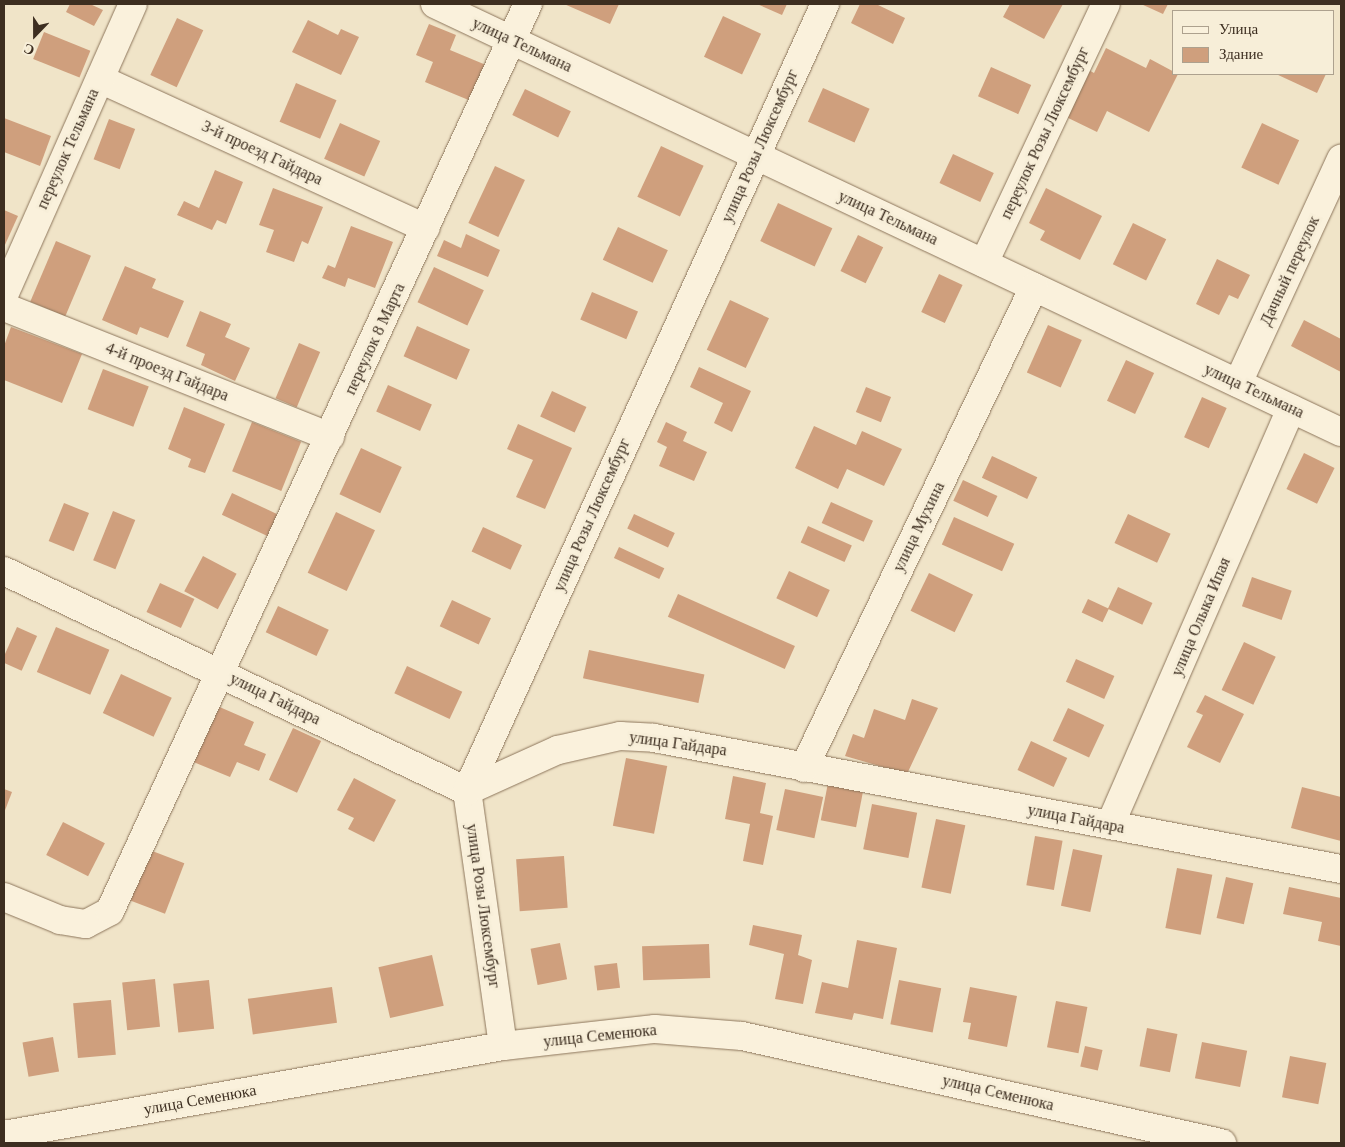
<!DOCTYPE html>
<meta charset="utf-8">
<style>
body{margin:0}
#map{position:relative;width:1345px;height:1147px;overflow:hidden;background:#f0e4c8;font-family:"Times New Roman",serif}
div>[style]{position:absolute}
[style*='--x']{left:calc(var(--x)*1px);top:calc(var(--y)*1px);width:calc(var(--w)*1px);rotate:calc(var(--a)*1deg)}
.building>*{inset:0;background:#cf9f7d;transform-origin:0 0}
.roads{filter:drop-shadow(0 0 1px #8d765c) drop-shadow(0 0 1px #8d765c)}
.minor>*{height:28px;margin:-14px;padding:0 14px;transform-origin:14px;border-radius:14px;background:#faf1dc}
span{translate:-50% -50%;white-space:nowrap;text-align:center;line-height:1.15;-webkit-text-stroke:5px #f7eed8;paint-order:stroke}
.street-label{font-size:16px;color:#3d2e20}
.frame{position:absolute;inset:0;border:5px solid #3d2e20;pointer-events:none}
.legend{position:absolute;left:1172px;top:10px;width:162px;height:65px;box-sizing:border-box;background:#f7eed8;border:1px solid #ada18e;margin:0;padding:6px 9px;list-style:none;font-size:15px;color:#3d2e20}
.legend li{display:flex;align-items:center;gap:10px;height:25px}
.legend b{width:25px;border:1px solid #ada18e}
.north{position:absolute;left:10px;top:10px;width:50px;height:50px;-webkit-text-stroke:4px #f7eed8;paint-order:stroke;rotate:202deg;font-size:14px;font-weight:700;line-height:20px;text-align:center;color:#3d2e20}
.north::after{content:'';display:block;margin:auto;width:18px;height:22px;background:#3d2e20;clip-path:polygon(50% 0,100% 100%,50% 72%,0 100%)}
</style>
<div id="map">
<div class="building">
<i style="clip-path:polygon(70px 4px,90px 4px,103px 10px,94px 26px,66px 12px)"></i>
<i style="clip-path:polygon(564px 4px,619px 4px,610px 24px)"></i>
<i style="clip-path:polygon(757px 4px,787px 4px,782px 15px)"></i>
<i style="clip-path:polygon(860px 4px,876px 4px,905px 18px,893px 44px,851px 23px)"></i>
<i style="clip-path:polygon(1010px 4px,1063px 4px,1044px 39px,1003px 17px)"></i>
<i style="clip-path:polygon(1141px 4px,1168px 4px,1163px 14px)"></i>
<i style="left:723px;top:16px;width:42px;height:45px;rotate:25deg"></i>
<i style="left:177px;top:18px;width:29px;height:63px;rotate:25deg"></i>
<i style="clip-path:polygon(308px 20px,338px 35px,341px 29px,359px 37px,341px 75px,292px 52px)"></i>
<i style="clip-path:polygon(429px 24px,456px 35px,450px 50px,486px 65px,471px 101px,425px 82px,433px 62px,416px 55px)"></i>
<i style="left:44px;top:32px;width:50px;height:29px;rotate:22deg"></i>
<i style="clip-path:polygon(1106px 48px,1146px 68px,1150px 59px,1178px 74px,1149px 132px,1107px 111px,1097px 132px,1060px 114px,1083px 67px,1094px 73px)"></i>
<i style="left:991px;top:67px;width:44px;height:32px;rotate:24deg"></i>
<i style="clip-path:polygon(1276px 74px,1326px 74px,1317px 93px)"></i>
<i style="left:296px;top:83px;width:44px;height:42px;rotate:23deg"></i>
<i style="left:823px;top:88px;width:51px;height:37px;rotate:24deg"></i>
<i style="left:525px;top:89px;width:51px;height:29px;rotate:26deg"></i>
<i style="clip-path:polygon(4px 118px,51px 136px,40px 166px,4px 152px)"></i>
<i style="left:109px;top:119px;width:28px;height:43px;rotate:21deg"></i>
<i style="left:340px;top:123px;width:44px;height:39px;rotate:24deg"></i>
<i style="left:1262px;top:123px;width:41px;height:49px;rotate:25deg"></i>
<i style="left:661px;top:146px;width:47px;height:56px;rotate:25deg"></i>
<i style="left:953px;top:154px;width:45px;height:32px;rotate:25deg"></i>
<i style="left:495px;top:166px;width:33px;height:63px;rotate:25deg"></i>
<i style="clip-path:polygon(215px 170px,243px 182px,226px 224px,217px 220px,212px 230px,177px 215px,184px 201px,199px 208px)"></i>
<i style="clip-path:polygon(273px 188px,323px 207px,308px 244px,302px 241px,294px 262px,266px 252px,274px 230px,259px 225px)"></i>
<i style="clip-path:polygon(1046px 188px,1102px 216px,1080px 260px,1040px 240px,1045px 231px,1029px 223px)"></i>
<i style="left:778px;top:203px;width:60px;height:42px;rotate:25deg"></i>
<i style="clip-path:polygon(4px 210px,18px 216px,4px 247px)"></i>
<i style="left:1133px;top:223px;width:37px;height:46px;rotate:26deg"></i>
<i style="clip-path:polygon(351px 226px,393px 242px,375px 288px,348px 278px,345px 287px,322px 278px,328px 265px,335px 268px)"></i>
<i style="left:618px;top:227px;width:55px;height:36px;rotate:25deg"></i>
<i style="clip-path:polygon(466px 234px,500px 250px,488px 277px,437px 256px,444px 240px,461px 248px)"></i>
<i style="left:858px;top:235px;width:28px;height:40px;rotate:26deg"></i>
<i style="left:56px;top:241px;width:38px;height:66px;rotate:23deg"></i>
<i style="clip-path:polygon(1217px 259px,1250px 275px,1238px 299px,1229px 295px,1219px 315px,1196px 304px)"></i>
<i style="clip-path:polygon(125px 266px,156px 279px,152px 288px,184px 301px,168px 338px,140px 327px,137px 335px,102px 320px)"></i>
<i style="left:434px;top:267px;width:55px;height:39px;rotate:25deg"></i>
<i style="left:939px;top:274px;width:26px;height:42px;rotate:25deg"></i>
<i style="left:592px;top:292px;width:50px;height:30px;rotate:23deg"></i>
<i style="left:730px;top:300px;width:43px;height:55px;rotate:25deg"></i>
<i style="clip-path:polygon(200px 311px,231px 324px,225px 337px,250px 348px,235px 381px,201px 365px,205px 354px,186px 346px)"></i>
<i style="clip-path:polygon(1304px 320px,1341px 339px,1341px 372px,1291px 346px)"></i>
<i style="left:1048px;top:325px;width:37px;height:52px;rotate:24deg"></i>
<i style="left:417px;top:326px;width:58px;height:33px;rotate:24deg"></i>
<i style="clip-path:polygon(11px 327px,82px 354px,62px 403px,4px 380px,4px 346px)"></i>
<i style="left:299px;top:343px;width:23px;height:60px;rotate:23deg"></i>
<i style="left:1126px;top:360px;width:31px;height:45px;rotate:25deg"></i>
<i style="clip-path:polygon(699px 367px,751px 391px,732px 432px,714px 423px,723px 403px,690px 387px)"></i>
<i style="left:103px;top:369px;width:49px;height:43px;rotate:21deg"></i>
<i style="left:388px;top:385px;width:48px;height:29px;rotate:24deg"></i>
<i style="left:866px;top:387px;width:27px;height:27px;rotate:22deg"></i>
<i style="left:552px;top:391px;width:38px;height:28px;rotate:25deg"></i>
<i style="left:1202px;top:397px;width:27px;height:44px;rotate:24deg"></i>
<i style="clip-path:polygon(184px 407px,225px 424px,205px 473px,188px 467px,191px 459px,168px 449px)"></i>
<i style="left:252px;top:422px;width:53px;height:53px;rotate:22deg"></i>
<i style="clip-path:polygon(666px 422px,687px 432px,683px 441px,707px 452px,694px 481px,659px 466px,667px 447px,657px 442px)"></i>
<i style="clip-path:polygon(518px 424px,572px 448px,545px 509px,516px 497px,533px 460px,507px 449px)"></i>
<i style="clip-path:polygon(814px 426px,856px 445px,862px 431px,902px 449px,884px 486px,847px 469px,838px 489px,795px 468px)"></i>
<i style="left:361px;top:448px;width:45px;height:51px;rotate:25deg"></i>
<i style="left:1304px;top:453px;width:34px;height:40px;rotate:26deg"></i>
<i style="left:992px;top:456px;width:50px;height:24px;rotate:25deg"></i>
<i style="left:963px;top:480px;width:38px;height:23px;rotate:25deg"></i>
<i style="left:232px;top:493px;width:56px;height:24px;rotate:25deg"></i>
<i style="left:831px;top:502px;width:46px;height:23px;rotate:24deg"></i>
<i style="left:64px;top:503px;width:27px;height:41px;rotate:22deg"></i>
<i style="left:113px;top:511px;width:24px;height:53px;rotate:22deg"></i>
<i style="left:336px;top:512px;width:43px;height:67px;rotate:25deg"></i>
<i style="left:634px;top:514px;width:45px;height:16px;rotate:25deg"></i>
<i style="left:1128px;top:514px;width:47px;height:32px;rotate:25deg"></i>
<i style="left:954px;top:517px;width:66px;height:30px;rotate:24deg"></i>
<i style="left:808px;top:526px;width:48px;height:18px;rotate:24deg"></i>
<i style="left:483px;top:527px;width:43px;height:27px;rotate:25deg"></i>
<i style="left:619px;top:547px;width:50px;height:12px;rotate:25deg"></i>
<i style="left:203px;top:556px;width:38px;height:40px;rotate:28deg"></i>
<i style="left:789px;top:571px;width:45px;height:30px;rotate:25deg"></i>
<i style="left:929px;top:573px;width:49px;height:42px;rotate:26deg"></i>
<i style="left:1252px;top:577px;width:42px;height:31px;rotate:19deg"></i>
<i style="left:160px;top:583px;width:38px;height:32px;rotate:25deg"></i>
<i style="left:1118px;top:587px;width:38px;height:24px;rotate:25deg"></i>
<i style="left:678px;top:594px;width:128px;height:25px;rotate:24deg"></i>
<i style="left:1088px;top:599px;width:23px;height:15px;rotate:25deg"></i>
<i style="left:452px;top:600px;width:43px;height:29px;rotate:25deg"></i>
<i style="left:278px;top:606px;width:56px;height:29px;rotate:25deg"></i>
<i style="left:17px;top:627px;width:22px;height:38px;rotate:24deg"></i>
<i style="left:56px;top:627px;width:58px;height:49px;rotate:23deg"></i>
<i style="left:1244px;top:642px;width:35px;height:53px;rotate:25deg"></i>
<i style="left:589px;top:650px;width:118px;height:29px;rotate:12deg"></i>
<i style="left:1076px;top:659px;width:42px;height:25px;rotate:24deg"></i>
<i style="left:407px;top:666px;width:61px;height:30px;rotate:25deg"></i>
<i style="left:121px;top:674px;width:56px;height:43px;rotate:25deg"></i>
<i style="clip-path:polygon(1205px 695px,1244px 714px,1220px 763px,1187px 747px,1203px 715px,1196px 712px)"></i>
<i style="clip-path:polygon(912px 699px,938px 708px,907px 774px,845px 756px,853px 734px,864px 738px,874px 709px,905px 720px)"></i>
<i style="clip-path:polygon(215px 705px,254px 722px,244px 745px,266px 754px,259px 771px,237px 762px,230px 777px,191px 761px)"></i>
<i style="left:1068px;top:708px;width:40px;height:36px;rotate:25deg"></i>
<i style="left:293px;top:728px;width:31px;height:57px;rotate:25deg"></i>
<i style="left:1031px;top:741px;width:40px;height:32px;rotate:25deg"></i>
<i style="left:626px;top:758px;width:42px;height:69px;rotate:11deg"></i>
<i style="clip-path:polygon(733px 776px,766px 783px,760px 813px,773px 816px,763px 865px,743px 861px,750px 824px,725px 819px)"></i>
<i style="clip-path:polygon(354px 778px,396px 800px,374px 842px,348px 829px,354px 818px,337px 810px)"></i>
<i style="left:828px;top:783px;width:36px;height:38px;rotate:11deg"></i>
<i style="clip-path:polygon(1302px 787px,1341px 797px,1341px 841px,1291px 828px)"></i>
<i style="clip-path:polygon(4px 789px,12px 792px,4px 813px)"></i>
<i style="left:785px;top:789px;width:39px;height:42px;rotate:12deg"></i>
<i style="left:872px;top:804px;width:46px;height:46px;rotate:11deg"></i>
<i style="left:936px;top:819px;width:30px;height:70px;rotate:12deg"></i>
<i style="left:63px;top:822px;width:47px;height:37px;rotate:27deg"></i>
<i style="left:1035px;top:836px;width:28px;height:50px;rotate:10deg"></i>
<i style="left:147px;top:849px;width:40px;height:54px;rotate:21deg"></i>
<i style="left:1073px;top:849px;width:30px;height:58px;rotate:12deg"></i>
<i style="left:564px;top:856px;width:52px;height:48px;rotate:86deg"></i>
<i style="left:1177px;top:868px;width:36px;height:61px;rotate:11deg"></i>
<i style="left:1226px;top:877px;width:28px;height:42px;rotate:13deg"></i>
<i style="clip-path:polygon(1289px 887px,1341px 898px,1341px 946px,1318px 941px,1322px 922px,1283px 914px)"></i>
<i style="clip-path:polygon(753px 925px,802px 935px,798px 955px,812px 960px,803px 1004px,775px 999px,784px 954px,749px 945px)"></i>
<i style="clip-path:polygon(857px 940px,897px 948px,883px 1019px,854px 1013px,852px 1020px,815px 1013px,822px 982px,848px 988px)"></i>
<i style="left:560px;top:943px;width:37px;height:30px;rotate:79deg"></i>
<i style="left:709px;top:944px;width:34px;height:67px;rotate:88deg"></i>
<i style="left:432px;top:955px;width:52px;height:55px;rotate:77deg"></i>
<i style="left:617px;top:963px;width:25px;height:23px;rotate:83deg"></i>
<i style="left:155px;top:979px;width:48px;height:33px;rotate:84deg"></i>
<i style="left:209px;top:980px;width:49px;height:36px;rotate:84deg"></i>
<i style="left:899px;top:980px;width:43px;height:45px;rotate:11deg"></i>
<i style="left:332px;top:987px;width:36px;height:85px;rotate:82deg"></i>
<i style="clip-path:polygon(970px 987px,1017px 996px,1007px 1047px,968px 1039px,971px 1023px,963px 1022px)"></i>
<i style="left:111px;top:1000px;width:55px;height:38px;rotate:85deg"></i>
<i style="left:1056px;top:1001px;width:32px;height:47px;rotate:11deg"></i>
<i style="left:1147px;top:1028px;width:31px;height:39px;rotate:11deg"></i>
<i style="left:53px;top:1037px;width:35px;height:31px;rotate:80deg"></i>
<i style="left:1202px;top:1042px;width:46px;height:37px;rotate:11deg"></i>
<i style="left:1085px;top:1046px;width:18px;height:21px;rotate:13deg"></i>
<i style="left:1290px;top:1056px;width:37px;height:42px;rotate:11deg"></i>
</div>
<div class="roads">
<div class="minor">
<i style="--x:435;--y:4;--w:1002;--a:25.29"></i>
<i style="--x:100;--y:79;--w:358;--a:24.6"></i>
<i style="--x:984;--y:263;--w:286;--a:-64.8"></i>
<i style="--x:4;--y:295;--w:318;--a:-66.1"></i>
<i style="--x:4;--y:307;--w:351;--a:21.7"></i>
<i style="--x:1238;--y:383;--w:247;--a:-65.3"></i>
<i style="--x:4;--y:571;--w:513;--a:25.42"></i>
<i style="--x:467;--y:791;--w:100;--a:-24.3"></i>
<i style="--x:558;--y:750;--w:64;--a:-12.7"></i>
<i style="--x:620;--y:736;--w:34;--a:3"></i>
<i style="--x:654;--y:738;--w:699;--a:10.8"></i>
<i style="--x:804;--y:768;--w:533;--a:-64.44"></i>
<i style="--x:1110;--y:825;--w:454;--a:-66.5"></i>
<i style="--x:4;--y:897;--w:61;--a:22.3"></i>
<i style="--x:60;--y:920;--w:26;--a:9"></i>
<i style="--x:86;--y:924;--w:27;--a:-28"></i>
<i style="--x:110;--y:911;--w:999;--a:-65.26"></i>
<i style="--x:503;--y:1046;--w:258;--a:-98"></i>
<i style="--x:467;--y:791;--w:865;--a:-65.54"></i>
<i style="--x:4;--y:1135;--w:507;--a:-10.11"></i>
<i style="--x:503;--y:1046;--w:153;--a:-6.4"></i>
<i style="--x:655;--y:1029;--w:87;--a:4.6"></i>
<i style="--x:742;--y:1036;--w:492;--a:12.6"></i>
</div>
</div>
<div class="street-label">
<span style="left:522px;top:45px;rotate:25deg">улица Тельмана</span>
<span style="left:1045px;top:133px;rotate:-65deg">переулок Розы Люксембург</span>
<span style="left:760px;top:146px;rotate:-66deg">улица Розы Люксембург</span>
<span style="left:68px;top:149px;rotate:-66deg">переулок Тельмана</span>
<span style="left:262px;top:153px;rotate:25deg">3-й проезд Гайдара</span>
<span style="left:888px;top:218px;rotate:25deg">улица Тельмана</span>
<span style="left:1290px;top:271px;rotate:-65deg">Дачный переулок</span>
<span style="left:375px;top:339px;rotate:-65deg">переулок 8 Марта</span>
<span style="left:167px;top:372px;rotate:22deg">4-й проезд Гайдара</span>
<span style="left:1254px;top:391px;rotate:25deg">улица Тельмана</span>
<span style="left:592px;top:515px;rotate:-66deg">улица Розы Люксембург</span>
<span style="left:919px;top:527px;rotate:-64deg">улица Мухина</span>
<span style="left:1201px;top:617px;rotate:-67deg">улица Олыка Ипая</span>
<span style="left:275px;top:699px;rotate:26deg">улица Гайдара</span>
<span style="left:678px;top:744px;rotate:8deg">улица Гайдара</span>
<span style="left:1076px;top:819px;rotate:11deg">улица Гайдара</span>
<span style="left:483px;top:906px;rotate:82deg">улица Розы Люксембург</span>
<span style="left:600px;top:1036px;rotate:-6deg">улица Семенюка</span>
<span style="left:998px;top:1093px;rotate:13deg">улица Семенюка</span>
<span style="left:200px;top:1100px;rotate:-10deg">улица Семенюка</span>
</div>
<div class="frame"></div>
<ul class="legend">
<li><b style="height:6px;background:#faf1dc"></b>Улица</li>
<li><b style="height:14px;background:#cf9f7d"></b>Здание</li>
</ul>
<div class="north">С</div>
</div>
